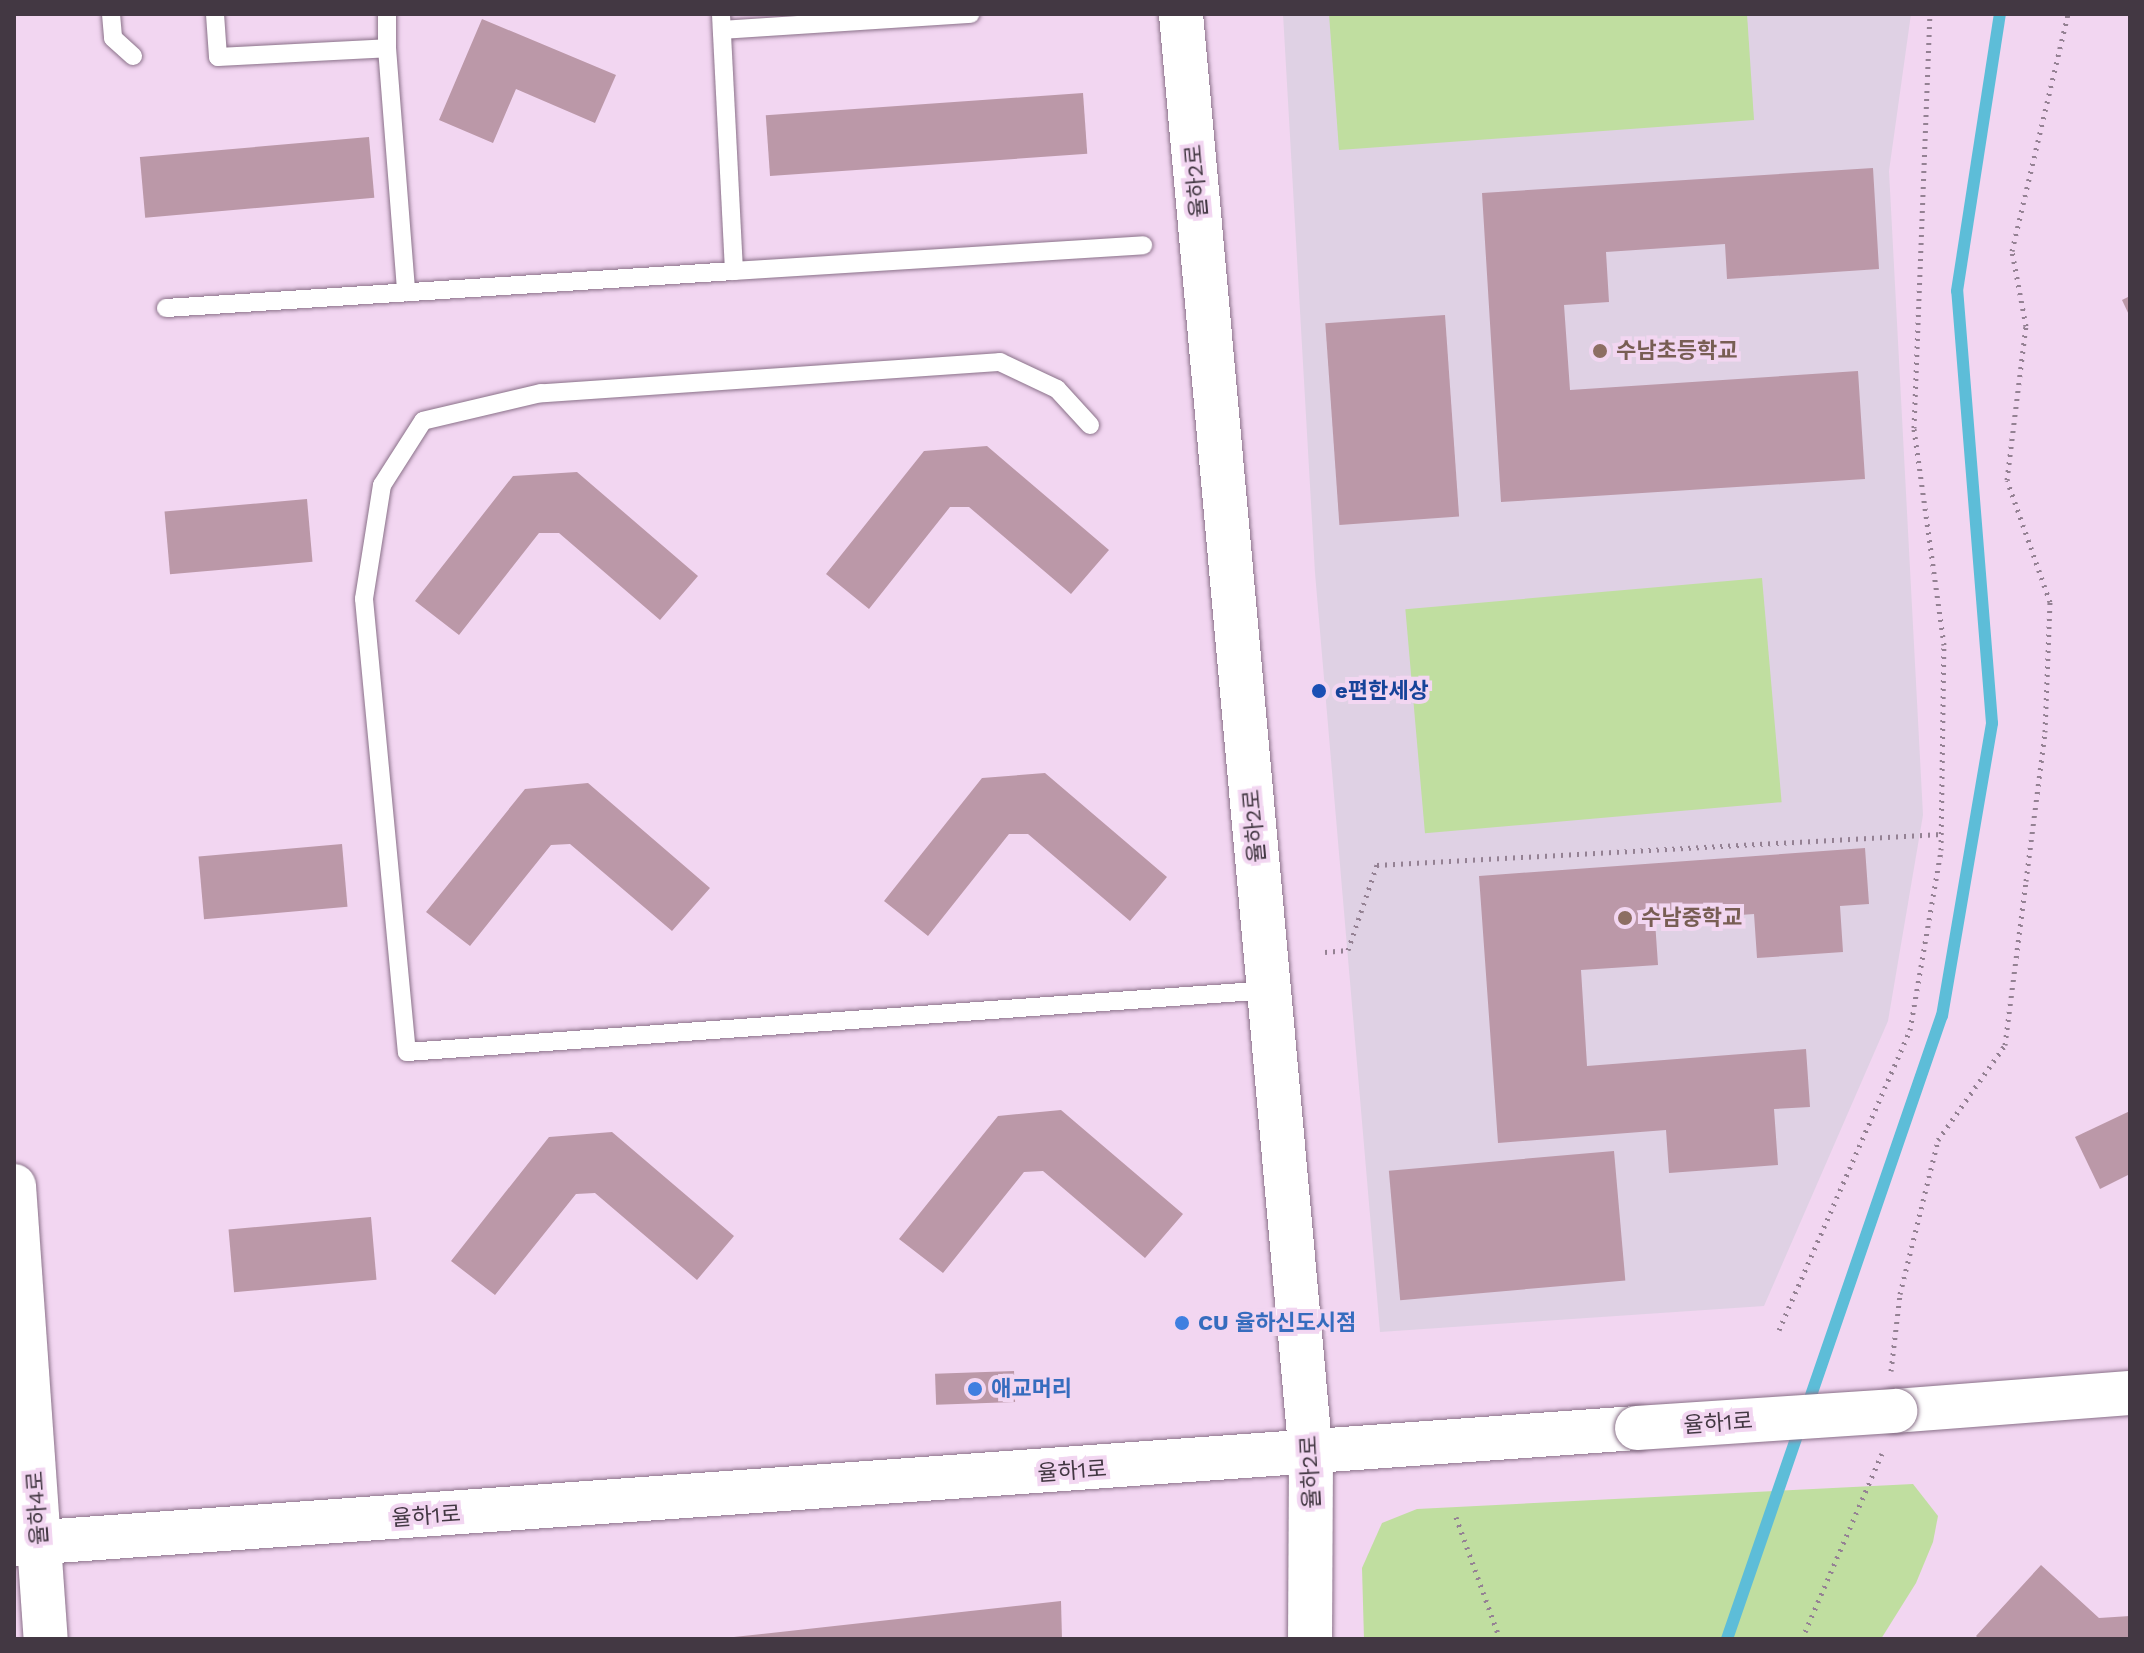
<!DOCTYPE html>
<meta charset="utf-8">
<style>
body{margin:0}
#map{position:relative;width:2144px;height:1653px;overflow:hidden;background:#f2d6f1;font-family:"Work Sans","Noto Sans KR",sans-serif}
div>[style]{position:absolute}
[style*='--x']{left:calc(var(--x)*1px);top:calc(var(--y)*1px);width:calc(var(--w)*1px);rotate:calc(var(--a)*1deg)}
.education>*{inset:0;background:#dfd1e4}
.green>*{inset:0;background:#c0dea0;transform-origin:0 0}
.stream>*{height:12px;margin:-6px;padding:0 6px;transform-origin:6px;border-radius:6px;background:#5dbdd8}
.building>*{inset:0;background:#bb98a8;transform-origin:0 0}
.path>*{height:5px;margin-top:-2.5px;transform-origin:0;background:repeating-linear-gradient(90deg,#948193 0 2px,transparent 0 8px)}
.roads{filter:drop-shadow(0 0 2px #8a7189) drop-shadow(0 0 2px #8a7189)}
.service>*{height:18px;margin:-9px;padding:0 9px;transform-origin:9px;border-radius:9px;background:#fff}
.tertiary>*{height:44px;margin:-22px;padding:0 22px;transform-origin:22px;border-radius:22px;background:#fff}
.secondary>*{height:44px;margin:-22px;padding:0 22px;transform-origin:22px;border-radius:22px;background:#fff}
.bridges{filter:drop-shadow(0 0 2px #8a7189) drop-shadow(0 0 2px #8a7189)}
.tertiary-bridge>*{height:44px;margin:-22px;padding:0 22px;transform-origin:22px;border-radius:22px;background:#fff}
.dots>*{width:22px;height:22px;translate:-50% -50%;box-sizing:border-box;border:4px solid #f2d6f1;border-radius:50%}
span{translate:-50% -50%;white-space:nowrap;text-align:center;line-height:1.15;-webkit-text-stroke:8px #f2d6f1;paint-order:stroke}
.street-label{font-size:22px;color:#433843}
.education-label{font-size:22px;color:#785e54;font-weight:700}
.left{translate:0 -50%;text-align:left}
.transit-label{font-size:22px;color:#164399;font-weight:700}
.shop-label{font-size:22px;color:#366cbe;font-weight:700}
.frame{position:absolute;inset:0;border:16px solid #433843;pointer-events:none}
</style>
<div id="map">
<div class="education">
<i style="clip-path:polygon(1283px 14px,1911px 14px,1889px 171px,1923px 815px,1888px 1021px,1764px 1306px,1380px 1332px,1315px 573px)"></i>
</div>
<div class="green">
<i style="clip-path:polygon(1329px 14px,1747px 14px,1754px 120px,1339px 150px)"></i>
<i style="left:1762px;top:578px;width:225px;height:358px;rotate:85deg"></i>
<i style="clip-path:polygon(1913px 1484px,1938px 1516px,1933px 1542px,1916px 1583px,1881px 1639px,1364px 1639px,1362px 1568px,1382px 1523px,1417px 1509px)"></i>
</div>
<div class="stream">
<i style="--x:1807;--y:1407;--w:414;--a:-71"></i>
<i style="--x:1942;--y:1016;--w:297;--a:-80.3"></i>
<i style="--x:1992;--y:723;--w:433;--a:-94.6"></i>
<i style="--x:1957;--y:291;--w:280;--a:-81.2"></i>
<i style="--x:1727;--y:1639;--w:227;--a:-71"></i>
</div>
<div class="building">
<i style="clip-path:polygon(482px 19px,616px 75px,595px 123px,516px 89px,493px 143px,439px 120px)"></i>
<i style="left:1083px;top:93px;width:61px;height:318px;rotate:86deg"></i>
<i style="left:369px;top:137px;width:61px;height:230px;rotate:85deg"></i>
<i style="clip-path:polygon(1873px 168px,1879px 269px,1727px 279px,1725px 244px,1606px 252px,1609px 302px,1564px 305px,1570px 390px,1858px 371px,1865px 479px,1501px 502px,1482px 193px)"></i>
<i style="clip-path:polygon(2130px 296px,2130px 317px,2122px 300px)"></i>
<i style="left:1445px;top:315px;width:202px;height:120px;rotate:86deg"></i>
<i style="clip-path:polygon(987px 446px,1109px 550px,1071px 594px,969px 507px,950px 507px,869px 609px,826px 574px,924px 451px)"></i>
<i style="clip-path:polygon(577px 472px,698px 576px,660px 620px,559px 533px,539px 533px,459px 635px,415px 601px,513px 476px)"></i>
<i style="left:307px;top:499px;width:63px;height:143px;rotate:85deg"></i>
<i style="clip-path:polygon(1045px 773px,1167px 877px,1130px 921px,1028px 834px,1009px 834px,928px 936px,884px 901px,982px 778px)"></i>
<i style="clip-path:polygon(588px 783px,710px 888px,672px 931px,570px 844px,551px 845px,470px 946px,426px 912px,525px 789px)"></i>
<i style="left:342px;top:844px;width:63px;height:144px;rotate:85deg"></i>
<i style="clip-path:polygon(1865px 848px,1869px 904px,1840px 906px,1843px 952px,1757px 958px,1754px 914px,1655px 921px,1658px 965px,1581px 970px,1587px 1066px,1806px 1049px,1810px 1107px,1774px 1109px,1778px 1165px,1669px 1173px,1666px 1130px,1498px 1143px,1479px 876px)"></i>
<i style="clip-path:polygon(1061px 1110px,1183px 1214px,1145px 1258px,1043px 1171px,1024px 1172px,943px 1273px,899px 1239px,998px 1116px)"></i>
<i style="clip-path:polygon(2130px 1111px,2130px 1174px,2100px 1189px,2075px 1137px)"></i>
<i style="clip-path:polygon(612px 1132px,734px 1236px,697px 1280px,595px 1193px,576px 1194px,495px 1295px,451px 1261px,549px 1137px)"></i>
<i style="left:1614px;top:1151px;width:130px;height:226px;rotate:85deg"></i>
<i style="left:371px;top:1217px;width:63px;height:143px;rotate:85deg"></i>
<i style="left:1014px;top:1371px;width:31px;height:79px;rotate:88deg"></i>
<i style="clip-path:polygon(2041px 1565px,2099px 1618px,2130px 1616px,2130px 1639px,1979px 1639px,1976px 1636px)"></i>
<i style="clip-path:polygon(1061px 1601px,1062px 1639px,734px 1639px,734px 1637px)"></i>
</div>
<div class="path">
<i style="--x:1325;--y:952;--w:23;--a:-5"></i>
<i style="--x:1348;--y:950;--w:90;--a:-71.2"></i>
<i style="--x:1377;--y:865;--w:565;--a:-3.15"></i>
<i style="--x:1779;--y:1330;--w:327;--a:-66.4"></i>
<i style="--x:1910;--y:1030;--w:183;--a:-80.2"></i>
<i style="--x:1941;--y:850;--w:205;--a:-89.2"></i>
<i style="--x:1944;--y:645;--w:219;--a:-97.9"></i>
<i style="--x:1914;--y:428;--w:414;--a:-87.8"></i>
<i style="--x:1891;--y:1371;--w:78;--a:-83.3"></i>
<i style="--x:1900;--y:1294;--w:159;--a:-76.1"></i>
<i style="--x:1938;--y:1140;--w:116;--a:-54.8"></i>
<i style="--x:2005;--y:1045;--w:165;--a:-82.7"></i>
<i style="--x:2026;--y:881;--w:150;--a:-82.7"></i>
<i style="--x:2045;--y:732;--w:130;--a:-87.8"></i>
<i style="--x:2050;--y:602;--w:129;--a:-109.4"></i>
<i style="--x:2007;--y:480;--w:155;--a:-83"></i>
<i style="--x:2026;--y:326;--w:76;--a:-100.6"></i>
<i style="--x:2012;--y:251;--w:244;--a:-76.7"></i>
<i style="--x:1456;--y:1517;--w:130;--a:70.2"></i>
<i style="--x:1802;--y:1639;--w:202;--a:-66.7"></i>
</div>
<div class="roads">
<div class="service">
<i style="--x:111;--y:14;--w:24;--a:85"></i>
<i style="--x:113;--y:38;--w:27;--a:42"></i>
<i style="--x:215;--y:14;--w:43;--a:86"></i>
<i style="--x:218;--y:57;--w:169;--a:-3"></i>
<i style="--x:387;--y:48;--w:245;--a:85.5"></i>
<i style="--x:387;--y:14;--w:34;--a:90"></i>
<i style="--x:722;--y:30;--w:249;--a:-3.7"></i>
<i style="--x:734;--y:271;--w:410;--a:-3.6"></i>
<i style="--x:166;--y:308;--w:569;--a:-3.73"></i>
<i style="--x:734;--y:271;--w:257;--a:-92.9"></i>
<i style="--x:1090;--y:425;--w:49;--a:-132.5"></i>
<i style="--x:1057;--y:389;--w:63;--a:-154.7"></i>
<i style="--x:1000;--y:362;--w:460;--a:176.1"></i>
<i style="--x:541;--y:393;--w:121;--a:166.7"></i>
<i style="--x:423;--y:421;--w:76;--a:122.6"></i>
<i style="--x:382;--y:485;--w:115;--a:99"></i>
<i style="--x:364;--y:599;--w:455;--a:84.6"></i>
<i style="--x:407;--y:1052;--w:864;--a:-4.11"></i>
</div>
<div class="tertiary">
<i style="--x:1181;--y:14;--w:1447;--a:84.85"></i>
<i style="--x:1311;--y:1455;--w:184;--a:90.3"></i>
<i style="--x:1895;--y:1411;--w:236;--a:-4.4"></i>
<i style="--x:14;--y:1544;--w:1627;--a:-4.09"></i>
</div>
<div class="secondary">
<i style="--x:14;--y:1186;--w:454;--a:86"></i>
</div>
</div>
<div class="bridges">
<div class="tertiary-bridge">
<i style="--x:1637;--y:1428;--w:259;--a:-3.8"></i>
</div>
</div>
<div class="dots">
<i style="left:1600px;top:351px;background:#8d6e63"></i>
<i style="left:1319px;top:691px;background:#1a4fb4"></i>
<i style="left:1625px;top:918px;background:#8d6e63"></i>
<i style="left:1182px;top:1323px;background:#3f7fe0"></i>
<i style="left:975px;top:1389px;background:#3f7fe0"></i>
</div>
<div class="street-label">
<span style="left:1196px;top:181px;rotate:-95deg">율하2로</span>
<span style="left:1254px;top:826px;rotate:-95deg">율하2로</span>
<span style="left:1718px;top:1423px;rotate:-4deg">율하1로</span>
<span style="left:1072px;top:1471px;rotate:-4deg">율하1로</span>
<span style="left:1310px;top:1472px;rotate:-93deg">율하2로</span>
<span style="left:37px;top:1508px;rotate:-94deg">율하4로</span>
<span style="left:426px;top:1516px;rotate:-4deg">율하1로</span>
</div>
<div class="education-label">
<span class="left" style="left:1616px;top:351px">수남초등학교</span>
<span class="left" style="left:1641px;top:918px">수남중학교</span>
</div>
<div class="transit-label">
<span class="left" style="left:1335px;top:691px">e편한세상</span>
</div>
<div class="shop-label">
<span class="left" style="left:1198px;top:1323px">CU 율하신도시점</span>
<span class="left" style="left:991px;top:1389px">애교머리</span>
</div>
<div class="frame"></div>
</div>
